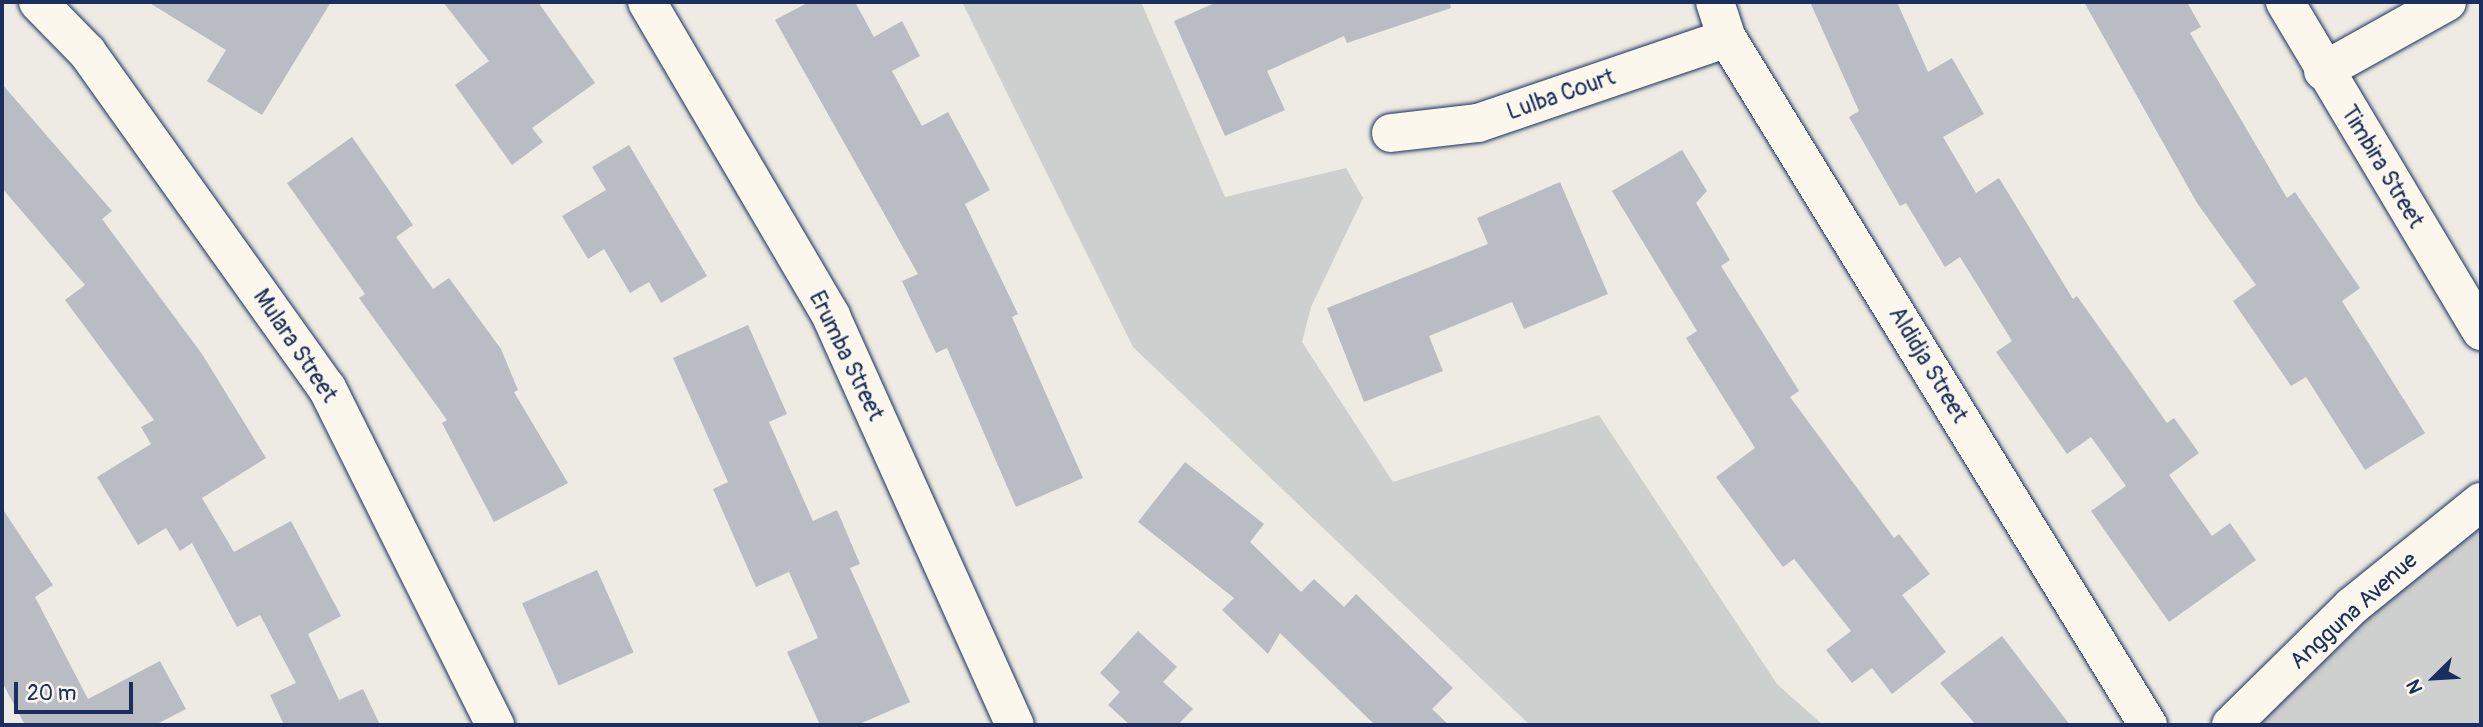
<!DOCTYPE html>
<style>
body{margin:0}
#map{position:relative;width:2483px;height:727px;overflow:hidden;background:#eeebe4;font-family:Pangolin,sans-serif}
div>[style]{position:absolute}
[style*='--x']{left:calc(var(--x)*1px);top:calc(var(--y)*1px);width:calc(var(--w)*1px);rotate:calc(var(--a)*1deg)}
.green>*{inset:0;background:#cecfcf}
.building>*{inset:0;background:#b9bcc3;transform-origin:0 0}
.roads{filter:drop-shadow(0 0 2px #1b2f5e) drop-shadow(0 0 2px #1b2f5e)}
.minor>*{height:38px;margin:-19px;padding:0 19px;transform-origin:19px;border-radius:19px;background:#fbf7ec}
span{translate:-50% -50%;white-space:nowrap;text-align:center;line-height:1.15;-webkit-text-stroke:6px #fbf7ec;paint-order:stroke}
.street-label{font-size:23px;color:#1b2f5e}
.frame{position:absolute;inset:0;border:4px solid #1b2f5e;pointer-events:none}
.north{position:absolute;left:2399px;top:643px;width:70px;height:70px;-webkit-text-stroke:5px #fbf7ec;paint-order:stroke;rotate:246deg;font-size:19px;font-weight:700;line-height:28px;text-align:center;color:#1b2f5e}
.north::after{content:'';display:block;margin:auto;width:24px;height:32px;background:#1b2f5e;clip-path:polygon(50% 0,100% 100%,50% 72%,0 100%)}
.scale{position:absolute;left:14px;top:682px;width:119px;height:32px;box-sizing:border-box;border:4px solid #1b2f5e;border-top:0;padding-left:9px;font-size:21px;line-height:24px;white-space:nowrap;color:#1b2f5e;-webkit-text-stroke:5px #fbf7ec;paint-order:stroke}
</style>
<div id="map">
<div class="green">
<i style="clip-path:polygon(962px 2px,1141px 2px,1225px 197px,1346px 168px,1363px 198px,1311px 307px,1302px 342px,1393px 482px,1599px 415px,1777px 684px,1823px 725px,1530px 725px,1133px 347px)"></i>
<i style="clip-path:polygon(2481px 502px,2481px 725px,2231px 725px)"></i>
</div>
<div class="building">
<i style="clip-path:polygon(148px 2px,331px 2px,262px 115px,207px 81px,226px 50px)"></i>
<i style="clip-path:polygon(443px 2px,538px 2px,595px 83px,532px 128px,543px 142px,512px 165px,455px 85px,489px 61px)"></i>
<i style="clip-path:polygon(809px 2px,855px 2px,874px 37px,902px 21px,920px 56px,892px 71px,922px 126px,948px 112px,990px 190px,965px 204px,1018px 314px,1012px 317px,1083px 478px,1016px 507px,947px 348px,936px 353px,902px 281px,918px 274px,775px 20px)"></i>
<i style="clip-path:polygon(1217px 2px,1450px 2px,1451px 8px,1347px 43px,1344px 36px,1267px 71px,1285px 110px,1225px 136px,1174px 21px)"></i>
<i style="clip-path:polygon(1810px 2px,1897px 2px,1928px 72px,1952px 58px,1984px 114px,1943px 137px,1976px 193px,1999px 178px,2073px 299px,2077px 296px,2167px 423px,2174px 418px,2199px 453px,2169px 475px,2212px 536px,2230px 523px,2256px 560px,2169px 622px,2091px 511px,2126px 486px,2091px 437px,2067px 454px,1996px 352px,2012px 341px,1960px 257px,1945px 267px,1906px 203px,1900px 206px,1849px 117px,1859px 111px)"></i>
<i style="clip-path:polygon(2084px 2px,2187px 2px,2201px 27px,2190px 33px,2287px 198px,2295px 192px,2360px 288px,2342px 301px,2425px 433px,2365px 470px,2306px 377px,2291px 386px,2233px 301px,2256px 285px,2197px 203px)"></i>
<i style="clip-path:polygon(2px 84px,112px 211px,102px 219px,202px 354px,266px 458px,202px 498px,234px 552px,291px 521px,341px 616px,308px 634px,339px 700px,363px 689px,380px 725px,284px 725px,270px 695px,296px 683px,260px 615px,237px 627px,192px 543px,180px 551px,166px 528px,138px 545px,97px 477px,151px 444px,141px 427px,154px 420px,65px 300px,85px 285px,2px 188px)"></i>
<i style="clip-path:polygon(352px 137px,413px 225px,396px 237px,433px 289px,449px 278px,501px 349px,518px 390px,514px 392px,568px 483px,494px 522px,442px 423px,447px 420px,359px 298px,365px 294px,287px 183px)"></i>
<i style="clip-path:polygon(629px 145px,707px 276px,661px 303px,649px 282px,630px 293px,604px 249px,588px 259px,562px 216px,606px 190px,592px 167px)"></i>
<i style="clip-path:polygon(1682px 150px,1707px 191px,1696px 203px,1730px 260px,1721px 266px,1799px 391px,1790px 397px,1894px 538px,1899px 534px,1930px 574px,1902px 595px,1946px 652px,1892px 694px,1872px 668px,1852px 683px,1826px 650px,1851px 631px,1794px 559px,1783px 567px,1716px 477px,1755px 448px,1686px 338px,1697px 331px,1612px 191px)"></i>
<i style="clip-path:polygon(1560px 182px,1608px 294px,1524px 329px,1512px 302px,1429px 336px,1443px 371px,1364px 402px,1327px 308px,1488px 244px,1477px 218px)"></i>
<i style="clip-path:polygon(748px 325px,787px 414px,769px 422px,813px 521px,837px 510px,860px 564px,850px 568px,910px 702px,857px 725px,820px 725px,787px 652px,818px 638px,789px 572px,756px 587px,713px 489px,728px 482px,673px 358px)"></i>
<i style="clip-path:polygon(1185px 462px,1264px 524px,1250px 542px,1301px 592px,1314px 579px,1344px 607px,1356px 594px,1453px 688px,1432px 709px,1449px 725px,1375px 725px,1280px 633px,1268px 654px,1222px 610px,1234px 598px,1138px 522px)"></i>
<i style="clip-path:polygon(2px 508px,53px 585px,35px 597px,88px 699px,160px 661px,186px 709px,155px 725px,25px 725px,2px 682px)"></i>
<i style="left:597px;top:570px;width:90px;height:82px;rotate:66deg"></i>
<i style="clip-path:polygon(1138px 631px,1177px 667px,1163px 682px,1193px 709px,1178px 725px,1130px 725px,1108px 705px,1120px 692px,1100px 673px)"></i>
<i style="clip-path:polygon(2002px 636px,2070px 725px,1976px 725px,1940px 683px)"></i>
</div>
<div class="roads">
<div class="minor">
<i style="--x:38;--y:2;--w:70;--a:45.6"></i>
<i style="--x:87;--y:52;--w:413;--a:54.5"></i>
<i style="--x:327;--y:388;--w:377;--a:63.5"></i>
<i style="--x:647;--y:2;--w:364;--a:59.6"></i>
<i style="--x:831;--y:316;--w:448;--a:65.8"></i>
<i style="--x:1715;--y:2;--w:38;--a:72"></i>
<i style="--x:1727;--y:38;--w:806;--a:58.5"></i>
<i style="--x:2285;--y:2;--w:383;--a:59.2"></i>
<i style="--x:2323;--y:71;--w:142;--a:-29.1"></i>
<i style="--x:1391;--y:133;--w:88;--a:-6.6"></i>
<i style="--x:1478;--y:123;--w:263;--a:-18.8"></i>
<i style="--x:2231;--y:725;--w:170;--a:-44.5"></i>
<i style="--x:2352;--y:606;--w:166;--a:-38.9"></i>
</div>
</div>
<div class="street-label">
<span style="left:1561px;top:95px;rotate:-19deg">Lulba Court</span>
<span style="left:2382px;top:167px;rotate:59deg">Timbira Street</span>
<span style="left:295px;top:346px;rotate:56deg">Mulara Street</span>
<span style="left:846px;top:356px;rotate:64deg">Erumba Street</span>
<span style="left:1928px;top:365px;rotate:59deg">Aldidja Street</span>
<span style="left:2354px;top:611px;rotate:-42deg">Angguna Avenue</span>
</div>
<div class="frame"></div>
<div class="north">N</div>
<div class="scale">20 m</div>
</div>
